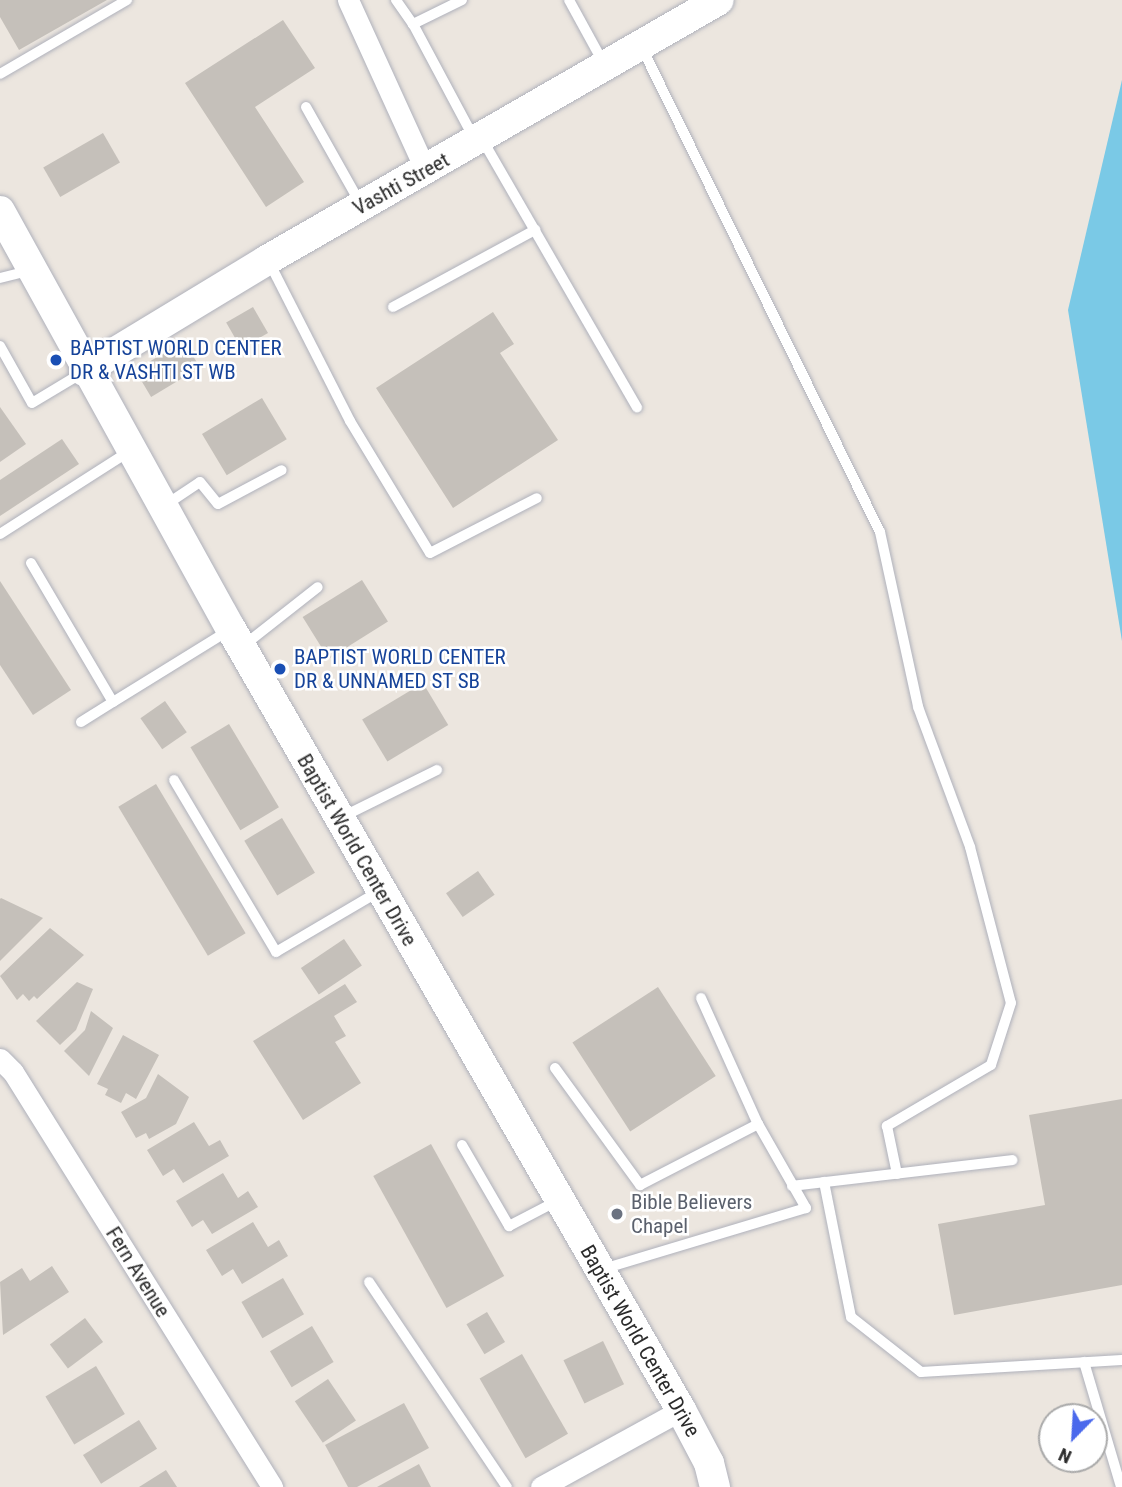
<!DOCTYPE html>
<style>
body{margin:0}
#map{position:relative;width:1122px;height:1487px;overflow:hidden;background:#ece6df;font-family:"Roboto Condensed",sans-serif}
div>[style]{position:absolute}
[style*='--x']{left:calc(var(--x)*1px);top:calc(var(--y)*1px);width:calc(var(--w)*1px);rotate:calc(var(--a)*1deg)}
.water>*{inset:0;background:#7ac9e6}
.building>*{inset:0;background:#c5c0ba;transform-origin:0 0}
.roads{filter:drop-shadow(0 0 2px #afb1bb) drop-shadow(0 0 2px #afb1bb)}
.lane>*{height:10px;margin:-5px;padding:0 5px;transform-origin:5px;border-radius:5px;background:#fff}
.street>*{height:21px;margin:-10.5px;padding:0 10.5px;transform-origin:10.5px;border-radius:10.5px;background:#fff}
.secondary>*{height:30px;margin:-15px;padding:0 15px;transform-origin:15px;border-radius:15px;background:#fff}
.dots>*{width:19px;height:19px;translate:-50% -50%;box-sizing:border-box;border:4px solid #fff;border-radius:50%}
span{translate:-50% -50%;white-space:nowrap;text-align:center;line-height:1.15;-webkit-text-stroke:5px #fff;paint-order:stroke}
.street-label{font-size:21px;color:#2b2b2b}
.transit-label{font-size:21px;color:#164399}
.left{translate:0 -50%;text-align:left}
.worship-label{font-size:21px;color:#5b616d}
.north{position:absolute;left:1038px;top:1403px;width:70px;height:70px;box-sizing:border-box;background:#fff;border:2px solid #aaa;border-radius:50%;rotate:204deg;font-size:19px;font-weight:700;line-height:28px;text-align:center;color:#2b2b2b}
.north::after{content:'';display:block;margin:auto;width:24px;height:32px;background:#4b69ec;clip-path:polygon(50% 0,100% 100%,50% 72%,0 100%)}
</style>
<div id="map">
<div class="water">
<i style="clip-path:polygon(1122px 80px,1122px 641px,1068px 310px)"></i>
</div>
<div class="building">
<i style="clip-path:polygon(0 0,107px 0,19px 50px,0 17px)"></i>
<i style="clip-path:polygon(283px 20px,315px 68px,255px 107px,304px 182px,266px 207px,185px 83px)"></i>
<i style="left:103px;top:133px;width:34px;height:69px;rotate:60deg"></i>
<i style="left:253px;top:307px;width:30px;height:31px;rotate:60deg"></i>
<i style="clip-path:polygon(493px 312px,514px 344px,500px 353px,558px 440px,453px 508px,376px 388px)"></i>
<i style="left:184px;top:341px;width:31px;height:57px;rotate:59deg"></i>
<i style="left:262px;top:398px;width:48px;height:70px;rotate:59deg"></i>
<i style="clip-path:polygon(0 407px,26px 444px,0 462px)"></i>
<i style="clip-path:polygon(62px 439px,79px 464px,0 516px,0 480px)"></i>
<i style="left:362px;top:580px;width:49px;height:70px;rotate:58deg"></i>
<i style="clip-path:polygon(0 581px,71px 690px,33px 715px,0 665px)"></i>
<i style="left:423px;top:683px;width:49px;height:71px;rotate:59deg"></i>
<i style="left:165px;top:701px;width:38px;height:30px;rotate:55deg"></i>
<i style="left:229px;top:724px;width:97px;height:45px;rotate:59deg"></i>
<i style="left:156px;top:784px;width:174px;height:44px;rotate:59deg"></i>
<i style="left:282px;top:818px;width:64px;height:44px;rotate:59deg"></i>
<i style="left:478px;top:871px;width:29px;height:39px;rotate:55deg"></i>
<i style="clip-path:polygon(1px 898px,43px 918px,0 961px,0 899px)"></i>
<i style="clip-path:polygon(50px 928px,84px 955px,37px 999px,34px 996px,29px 1001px,23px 994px,17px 1000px,0 976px)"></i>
<i style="left:344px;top:939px;width:32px;height:52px;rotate:56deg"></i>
<i style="clip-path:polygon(77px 982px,93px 989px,76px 1030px,60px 1045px,36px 1021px)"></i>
<i style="clip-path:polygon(345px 984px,357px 1002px,334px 1016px,346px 1036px,335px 1042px,361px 1083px,303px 1120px,253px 1041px)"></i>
<i style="left:658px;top:987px;width:106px;height:102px;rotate:57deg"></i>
<i style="clip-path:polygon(91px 1011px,113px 1028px,89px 1076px,64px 1051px,85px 1030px)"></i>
<i style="clip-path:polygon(123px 1035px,159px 1055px,136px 1099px,126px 1093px,121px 1103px,105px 1095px,108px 1089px,97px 1084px)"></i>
<i style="clip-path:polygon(158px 1074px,189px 1097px,176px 1124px,149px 1139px,146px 1133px,136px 1138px,121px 1112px,146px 1098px)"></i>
<i style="clip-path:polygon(1122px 1099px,1122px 1285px,954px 1315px,938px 1224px,1045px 1205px,1029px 1115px)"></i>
<i style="clip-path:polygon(194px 1122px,209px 1146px,220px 1140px,229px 1156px,183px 1183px,174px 1169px,163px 1176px,147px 1150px)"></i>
<i style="left:431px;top:1144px;width:151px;height:66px;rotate:61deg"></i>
<i style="clip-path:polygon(223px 1173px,238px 1198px,248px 1191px,258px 1207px,212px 1234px,203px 1220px,192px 1227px,176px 1201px)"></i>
<i style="clip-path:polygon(253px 1222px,268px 1247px,279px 1240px,288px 1256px,242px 1284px,233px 1269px,222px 1276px,206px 1250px)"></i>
<i style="clip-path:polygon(52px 1266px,69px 1292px,3px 1335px,0 1282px,22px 1268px,30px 1281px)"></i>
<i style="left:283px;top:1278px;width:42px;height:48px;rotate:60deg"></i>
<i style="left:487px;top:1312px;width:35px;height:24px;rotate:59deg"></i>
<i style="left:85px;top:1318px;width:30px;height:44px;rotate:53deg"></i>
<i style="left:312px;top:1326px;width:42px;height:49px;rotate:59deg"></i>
<i style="left:603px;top:1341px;width:48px;height:44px;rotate:64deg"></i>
<i style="left:522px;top:1354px;width:92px;height:49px;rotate:60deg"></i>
<i style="left:96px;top:1366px;width:56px;height:59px;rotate:59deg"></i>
<i style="left:328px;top:1379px;width:50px;height:40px;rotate:56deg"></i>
<i style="clip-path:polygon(404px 1403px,429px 1448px,357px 1487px,348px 1487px,325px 1445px)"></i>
<i style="left:139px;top:1420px;width:34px;height:66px;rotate:58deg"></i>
<i style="clip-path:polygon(419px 1464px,431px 1487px,377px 1487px)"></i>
<i style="clip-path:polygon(166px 1470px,177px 1487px,139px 1487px)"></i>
</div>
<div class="roads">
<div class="lane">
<i style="--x:396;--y:0;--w:29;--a:55"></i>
<i style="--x:462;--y:0;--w:55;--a:153.9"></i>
<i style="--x:413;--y:24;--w:132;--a:61.9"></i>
<i style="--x:569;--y:0;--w:73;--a:61.3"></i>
<i style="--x:642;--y:48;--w:539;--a:63.82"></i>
<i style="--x:880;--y:532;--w:179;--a:77.7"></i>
<i style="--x:918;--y:707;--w:149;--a:69.6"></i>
<i style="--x:970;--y:847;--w:161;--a:75.3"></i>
<i style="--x:1011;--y:1003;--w:65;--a:107.9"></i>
<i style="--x:991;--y:1065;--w:121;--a:149.6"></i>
<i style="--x:887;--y:1126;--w:49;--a:78.2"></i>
<i style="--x:0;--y:74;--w:147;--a:-30.2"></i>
<i style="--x:306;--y:107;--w:110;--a:60.6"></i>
<i style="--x:482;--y:139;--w:310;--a:60"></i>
<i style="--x:269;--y:262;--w:178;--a:63"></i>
<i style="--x:350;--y:421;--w:154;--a:58.8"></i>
<i style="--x:430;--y:553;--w:120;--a:-27.2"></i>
<i style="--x:0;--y:278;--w:32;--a:-14"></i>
<i style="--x:393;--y:307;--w:162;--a:-28.5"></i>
<i style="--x:0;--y:346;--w:65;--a:60.7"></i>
<i style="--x:32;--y:403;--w:58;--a:-31"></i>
<i style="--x:164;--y:506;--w:43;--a:-33.7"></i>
<i style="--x:200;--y:482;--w:28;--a:51"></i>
<i style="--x:218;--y:504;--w:72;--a:-28"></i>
<i style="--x:0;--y:534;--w:154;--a:-32.6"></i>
<i style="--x:31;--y:563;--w:161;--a:59.5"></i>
<i style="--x:113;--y:702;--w:135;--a:-31.7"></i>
<i style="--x:243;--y:646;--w:95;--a:-38.2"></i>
<i style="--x:81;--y:722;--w:38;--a:-32"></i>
<i style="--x:174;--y:780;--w:200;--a:59.3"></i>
<i style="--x:276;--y:952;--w:118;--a:-30.5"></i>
<i style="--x:342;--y:817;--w:106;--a:-26.3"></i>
<i style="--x:701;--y:998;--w:138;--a:65.7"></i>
<i style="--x:555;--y:1068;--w:145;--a:54"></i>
<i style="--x:640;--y:1185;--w:133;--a:-27.3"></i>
<i style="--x:758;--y:1124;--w:97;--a:60.3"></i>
<i style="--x:806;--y:1208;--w:212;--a:163.3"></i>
<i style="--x:462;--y:1145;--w:94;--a:59.9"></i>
<i style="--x:509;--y:1226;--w:56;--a:-27.5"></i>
<i style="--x:824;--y:1182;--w:138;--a:78.7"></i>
<i style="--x:851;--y:1317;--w:89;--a:38.2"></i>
<i style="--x:921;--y:1372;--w:201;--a:-3.4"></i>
<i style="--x:792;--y:1186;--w:222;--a:-6.7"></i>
<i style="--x:369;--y:1282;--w:247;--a:56.1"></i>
<i style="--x:1084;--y:1362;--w:130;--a:73.5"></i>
</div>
<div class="street">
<i style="--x:348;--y:0;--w:186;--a:65.5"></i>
<i style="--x:0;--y:1059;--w:18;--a:45"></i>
<i style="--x:13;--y:1072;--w:489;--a:58"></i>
<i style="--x:541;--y:1487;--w:160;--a:-28.8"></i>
</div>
<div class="secondary">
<i style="--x:0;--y:211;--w:478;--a:61.1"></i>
<i style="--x:231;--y:629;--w:901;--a:60.05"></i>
<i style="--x:681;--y:1410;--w:60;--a:62.2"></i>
<i style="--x:709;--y:1463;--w:25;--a:76"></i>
<i style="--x:84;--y:371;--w:214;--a:-31.2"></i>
<i style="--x:267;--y:260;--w:521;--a:-29.91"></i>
</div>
</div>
<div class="dots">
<i style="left:56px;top:360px;background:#1a4fb4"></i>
<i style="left:280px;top:669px;background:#1a4fb4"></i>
<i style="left:617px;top:1214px;background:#6b7280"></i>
</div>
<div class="street-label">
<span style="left:401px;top:184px;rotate:-29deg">Vashti Street</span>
<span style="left:357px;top:850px;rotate:60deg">Baptist World Center Drive</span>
<span style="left:138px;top:1272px;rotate:58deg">Fern Avenue</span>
<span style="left:640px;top:1341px;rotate:60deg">Baptist World Center Drive</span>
</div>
<div class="transit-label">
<span class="left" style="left:70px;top:360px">BAPTIST WORLD CENTER<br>DR &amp; VASHTI ST WB</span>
<span class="left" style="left:294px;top:669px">BAPTIST WORLD CENTER<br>DR &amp; UNNAMED ST SB</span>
</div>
<div class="worship-label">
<span class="left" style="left:631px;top:1214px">Bible Believers<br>Chapel</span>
</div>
<div class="north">N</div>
</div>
